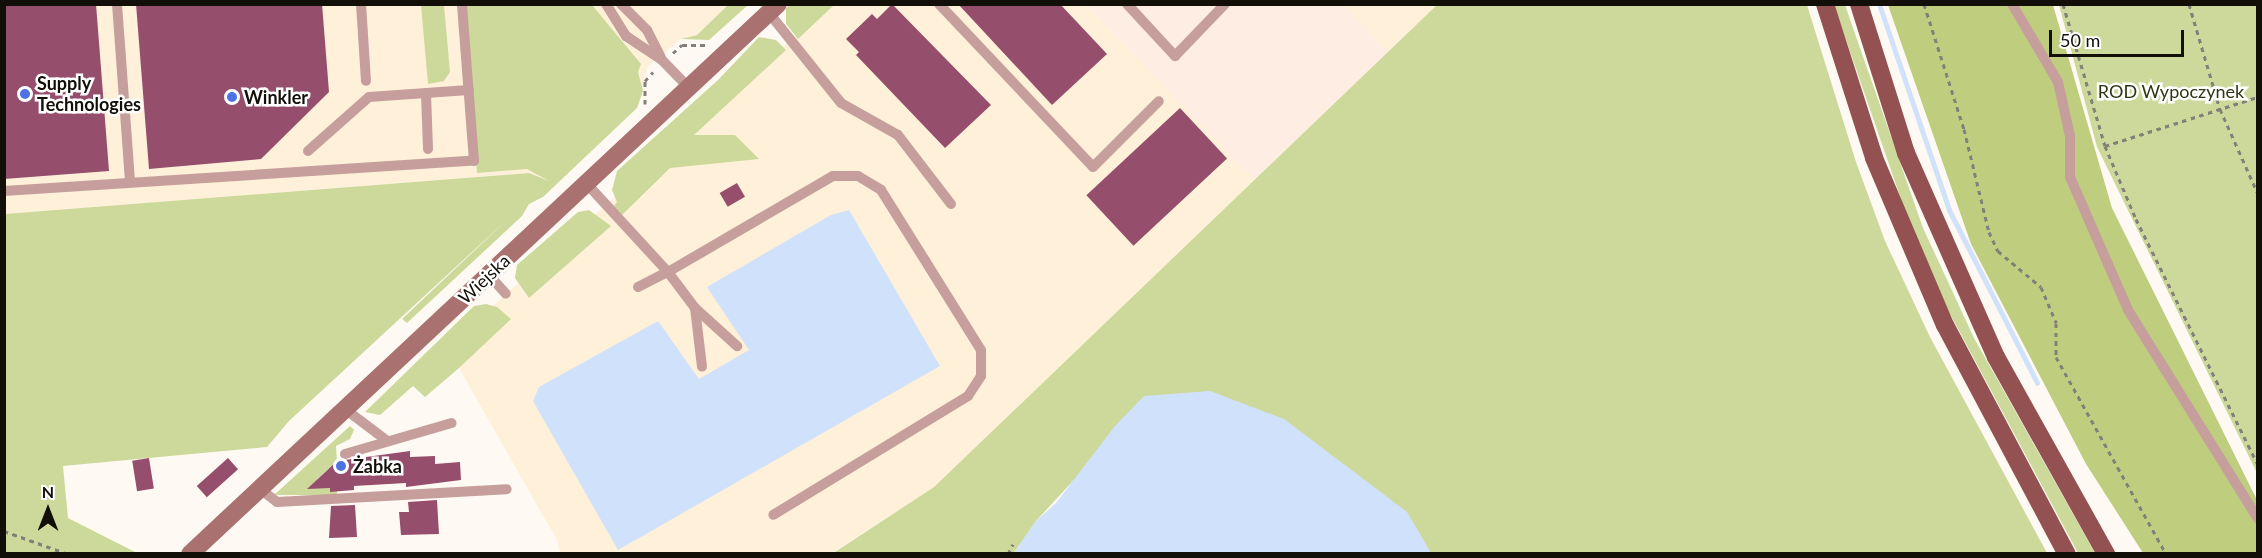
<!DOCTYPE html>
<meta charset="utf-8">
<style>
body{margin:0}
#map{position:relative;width:2262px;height:558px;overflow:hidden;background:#fefaf3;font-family:Lato,sans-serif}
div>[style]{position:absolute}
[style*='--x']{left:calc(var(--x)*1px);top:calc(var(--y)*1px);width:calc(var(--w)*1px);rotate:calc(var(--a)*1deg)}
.commercial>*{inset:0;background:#feede2}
.built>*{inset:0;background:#fef0d9}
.green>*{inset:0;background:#cdd99a}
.forest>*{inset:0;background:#bfcd7f}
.water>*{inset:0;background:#d0e1fc}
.stream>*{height:5px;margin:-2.5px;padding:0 2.5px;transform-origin:2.5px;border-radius:2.5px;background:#d0e1fc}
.building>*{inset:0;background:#964e6d;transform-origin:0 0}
.path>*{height:3px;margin-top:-1.5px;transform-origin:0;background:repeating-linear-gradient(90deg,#837f79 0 4.5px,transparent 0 9px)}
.lane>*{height:10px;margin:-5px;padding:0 5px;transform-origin:5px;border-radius:5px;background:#c69f9d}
.secondary>*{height:18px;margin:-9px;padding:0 9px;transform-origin:9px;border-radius:9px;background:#a97271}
.primary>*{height:18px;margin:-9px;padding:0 9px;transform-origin:9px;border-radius:9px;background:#935251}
.dots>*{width:16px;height:16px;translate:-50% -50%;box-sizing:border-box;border:3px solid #fff;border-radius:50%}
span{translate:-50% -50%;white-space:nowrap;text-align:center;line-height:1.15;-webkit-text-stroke:5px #fff;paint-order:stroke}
.poi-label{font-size:18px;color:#120f09;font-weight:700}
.left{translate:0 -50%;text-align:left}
.park-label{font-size:18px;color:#303614}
.street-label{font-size:18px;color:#120f09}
.frame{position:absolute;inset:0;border:6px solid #120f09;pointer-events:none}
.north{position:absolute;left:18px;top:480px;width:60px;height:60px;-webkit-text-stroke:4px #fff;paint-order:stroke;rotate:0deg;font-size:16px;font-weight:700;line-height:24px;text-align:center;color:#120f09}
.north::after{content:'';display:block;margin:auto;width:21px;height:27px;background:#120f09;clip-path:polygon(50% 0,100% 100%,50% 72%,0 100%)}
.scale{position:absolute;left:2049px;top:30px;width:135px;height:27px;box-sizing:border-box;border:3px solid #120f09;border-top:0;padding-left:8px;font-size:18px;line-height:21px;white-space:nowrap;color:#120f09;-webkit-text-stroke:4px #fff;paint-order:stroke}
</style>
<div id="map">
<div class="commercial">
<i style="clip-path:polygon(1083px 5px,1346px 5px,1388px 52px,1254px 180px,1227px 159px)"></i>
</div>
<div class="built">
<i style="clip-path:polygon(5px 5px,728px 5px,697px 35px,681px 39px,648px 66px,639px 96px,549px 181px,529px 173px,5px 214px)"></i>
<i style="clip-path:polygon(830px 5px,1086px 5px,1254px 180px,934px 487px,832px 553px,560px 553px,557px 540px,459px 368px,441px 352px)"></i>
<i style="clip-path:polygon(1344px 5px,1438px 5px,1388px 52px)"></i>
</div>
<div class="green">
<i style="clip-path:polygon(791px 4px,834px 4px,834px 5px,798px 39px,786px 24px,786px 8px)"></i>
<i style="clip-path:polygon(1438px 4px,1807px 5px,1856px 162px,1885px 241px,1930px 337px,2047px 553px,1392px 553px,1084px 469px,1036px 521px,1014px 553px,832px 554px,934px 487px)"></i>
<i style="clip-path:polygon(421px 5px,444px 5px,450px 72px,444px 81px,428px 84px)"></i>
<i style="clip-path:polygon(465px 5px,592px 5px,641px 64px,638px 72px,643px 91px,637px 108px,543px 197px,529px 204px,522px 216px,407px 323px,402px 319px,511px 216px,289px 421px,267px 447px,63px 466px,68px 518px,137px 553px,5px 554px,5px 214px,529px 173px,549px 181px,527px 169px,477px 173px)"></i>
<i style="clip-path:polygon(728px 5px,748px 5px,709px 40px,681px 39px,697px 35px)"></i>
<i style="clip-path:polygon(1834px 5px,1845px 5px,1923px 228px,1974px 338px,2095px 553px,2078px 553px,1941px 297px,1912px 231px)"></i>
<i style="clip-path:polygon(2059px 5px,2257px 5px,2257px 473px,2097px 147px)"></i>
<i style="clip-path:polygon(759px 37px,776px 40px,786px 50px,694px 135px,735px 135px,759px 159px,670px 168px,622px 215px,614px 206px,617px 202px,612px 190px,617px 171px,718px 80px)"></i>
<i style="clip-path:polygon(589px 210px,611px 226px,529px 298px,515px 278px,517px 265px,578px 212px)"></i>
<i style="clip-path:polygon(486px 304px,497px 307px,511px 319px,459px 368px,425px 397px,413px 386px,380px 415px,365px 412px,474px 306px)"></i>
<i style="clip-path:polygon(350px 426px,354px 430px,350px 439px,336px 446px,337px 461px,317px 479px,318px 488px,337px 487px,337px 495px,274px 495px)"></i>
</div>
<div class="forest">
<i style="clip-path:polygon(1888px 5px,2053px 5px,2112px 208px,2257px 500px,2257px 553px,2143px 553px,2086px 464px,1971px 244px)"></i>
</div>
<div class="water">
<i style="clip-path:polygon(849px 210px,940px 366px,618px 550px,533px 401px,539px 387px,658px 321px,699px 379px,749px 350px,707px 287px,831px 215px)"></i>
<i style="clip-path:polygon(1210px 391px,1284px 419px,1407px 512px,1431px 553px,1014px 553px,1036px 521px,1056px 503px,1115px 426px,1144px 396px)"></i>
</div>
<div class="stream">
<i style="--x:1879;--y:4;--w:218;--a:71.2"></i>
<i style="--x:1949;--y:210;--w:194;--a:63"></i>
</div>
<div class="building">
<i style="clip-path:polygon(4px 4px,96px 4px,109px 171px,4px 179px)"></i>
<i style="clip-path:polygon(136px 4px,322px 4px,329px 92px,261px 159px,149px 169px)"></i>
<i style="clip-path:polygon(892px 4px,991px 105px,945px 148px,856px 55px,859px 52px,846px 39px,872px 14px,877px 19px)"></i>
<i style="clip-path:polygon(958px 4px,1060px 4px,1107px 54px,1052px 105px)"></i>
<i style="left:1180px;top:108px;width:69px;height:128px;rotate:47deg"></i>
<i style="left:737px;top:183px;width:16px;height:20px;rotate:60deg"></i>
<i style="clip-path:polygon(410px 451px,410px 457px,435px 456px,435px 464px,460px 462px,461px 480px,406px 487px,406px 483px,354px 486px,354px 490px,330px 492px,330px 488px,307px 489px,337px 461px)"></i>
<i style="left:149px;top:458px;width:31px;height:17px;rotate:81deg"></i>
<i style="left:228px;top:458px;width:15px;height:42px;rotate:48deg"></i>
<i style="clip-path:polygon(437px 500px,439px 534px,401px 535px,399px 512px,409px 512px,408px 502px)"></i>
<i style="clip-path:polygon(355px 505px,357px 537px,329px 538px,331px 506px)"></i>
</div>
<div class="path">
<i style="--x:1924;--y:4;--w:131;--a:72.3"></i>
<i style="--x:1964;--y:129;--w:106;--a:76.4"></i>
<i style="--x:1989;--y:232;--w:21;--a:65"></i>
<i style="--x:1998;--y:251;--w:56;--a:39.9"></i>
<i style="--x:2041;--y:287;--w:39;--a:67"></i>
<i style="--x:2056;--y:323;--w:34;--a:90"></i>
<i style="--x:2056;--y:357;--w:226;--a:60.8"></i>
<i style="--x:2063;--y:4;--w:148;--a:73.5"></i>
<i style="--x:2105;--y:146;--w:79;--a:67"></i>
<i style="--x:2136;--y:219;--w:275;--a:63.6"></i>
<i style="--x:2189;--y:4;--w:109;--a:73.6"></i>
<i style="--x:2220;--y:109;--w:93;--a:65.9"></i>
<i style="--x:673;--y:53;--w:12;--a:-42"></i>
<i style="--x:682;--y:45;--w:26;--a:0"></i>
<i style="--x:645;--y:104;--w:23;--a:-90"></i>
<i style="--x:645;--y:81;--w:12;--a:-48"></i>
<i style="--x:2105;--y:146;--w:161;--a:-17.8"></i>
<i style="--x:4;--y:531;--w:68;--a:19.8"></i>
<i style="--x:1008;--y:554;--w:11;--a:-63"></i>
</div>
<div class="lane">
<i style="--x:117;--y:4;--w:179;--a:85.8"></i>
<i style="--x:361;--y:4;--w:77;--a:86.3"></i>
<i style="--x:606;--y:4;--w:38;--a:58"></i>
<i style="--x:626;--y:36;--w:43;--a:33.7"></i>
<i style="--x:662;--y:60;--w:39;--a:46"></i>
<i style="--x:621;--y:4;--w:37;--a:45"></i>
<i style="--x:647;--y:30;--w:30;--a:63"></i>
<i style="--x:939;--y:4;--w:224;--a:46.6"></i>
<i style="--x:1093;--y:167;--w:93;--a:-45"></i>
<i style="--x:1127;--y:4;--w:71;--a:47.3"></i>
<i style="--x:1175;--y:56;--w:72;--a:-46.1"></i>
<i style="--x:2012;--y:4;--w:91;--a:59.5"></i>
<i style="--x:2058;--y:82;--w:55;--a:77.5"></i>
<i style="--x:2070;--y:136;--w:41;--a:90"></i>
<i style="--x:2070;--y:177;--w:145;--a:66.4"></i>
<i style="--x:2128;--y:310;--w:246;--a:58.1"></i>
<i style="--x:769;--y:13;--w:115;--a:51.3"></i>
<i style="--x:841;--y:103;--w:65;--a:29.3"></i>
<i style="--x:898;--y:135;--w:87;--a:52.5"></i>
<i style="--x:426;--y:94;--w:55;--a:87.9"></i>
<i style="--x:308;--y:151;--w:81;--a:-41.5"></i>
<i style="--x:369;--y:97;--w:100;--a:-4"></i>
<i style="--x:587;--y:184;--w:120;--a:47.4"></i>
<i style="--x:668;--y:272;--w:191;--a:-30.2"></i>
<i style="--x:833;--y:176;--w:25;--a:0"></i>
<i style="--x:858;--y:176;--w:27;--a:31"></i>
<i style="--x:881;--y:190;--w:189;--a:58"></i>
<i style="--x:981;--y:350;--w:26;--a:90"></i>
<i style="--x:981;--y:376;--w:24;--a:123"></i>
<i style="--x:968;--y:396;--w:228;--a:148.6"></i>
<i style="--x:4;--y:191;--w:471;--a:-3.7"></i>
<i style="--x:474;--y:161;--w:157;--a:-94.4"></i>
<i style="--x:489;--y:275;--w:25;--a:48"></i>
<i style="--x:638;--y:287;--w:34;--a:-27"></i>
<i style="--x:668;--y:272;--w:45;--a:53.1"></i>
<i style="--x:695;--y:308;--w:57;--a:42.1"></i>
<i style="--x:695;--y:308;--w:59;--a:83.2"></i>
<i style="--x:345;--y:409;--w:51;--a:37.1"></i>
<i style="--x:345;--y:454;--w:111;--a:-16.2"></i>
<i style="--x:259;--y:488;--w:23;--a:38"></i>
<i style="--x:277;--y:502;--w:230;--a:-3.2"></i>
</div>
<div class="secondary">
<i style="--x:190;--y:554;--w:805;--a:-43.09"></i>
</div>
<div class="primary">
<i style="--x:1825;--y:4;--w:162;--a:72.3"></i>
<i style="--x:1874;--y:158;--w:181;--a:67"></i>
<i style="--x:1945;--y:325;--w:259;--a:62"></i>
<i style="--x:1859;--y:4;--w:156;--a:72.5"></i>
<i style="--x:1906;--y:153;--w:223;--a:66.2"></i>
<i style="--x:1996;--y:357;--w:226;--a:60.8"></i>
</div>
<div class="dots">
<i style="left:25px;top:94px;background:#4c72e6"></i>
<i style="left:232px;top:97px;background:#4c72e6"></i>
<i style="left:341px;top:466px;background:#4c72e6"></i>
</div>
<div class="poi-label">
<span class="left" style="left:37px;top:94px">Supply<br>Technologies</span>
<span class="left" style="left:244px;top:97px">Winkler</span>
<span class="left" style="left:353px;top:466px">Żabka</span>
</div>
<div class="park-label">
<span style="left:2171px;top:91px">ROD Wypoczynek</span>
</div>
<div class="street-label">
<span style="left:484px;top:279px;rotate:-43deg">Wiejska</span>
</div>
<div class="frame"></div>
<div class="north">N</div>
<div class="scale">50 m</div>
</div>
